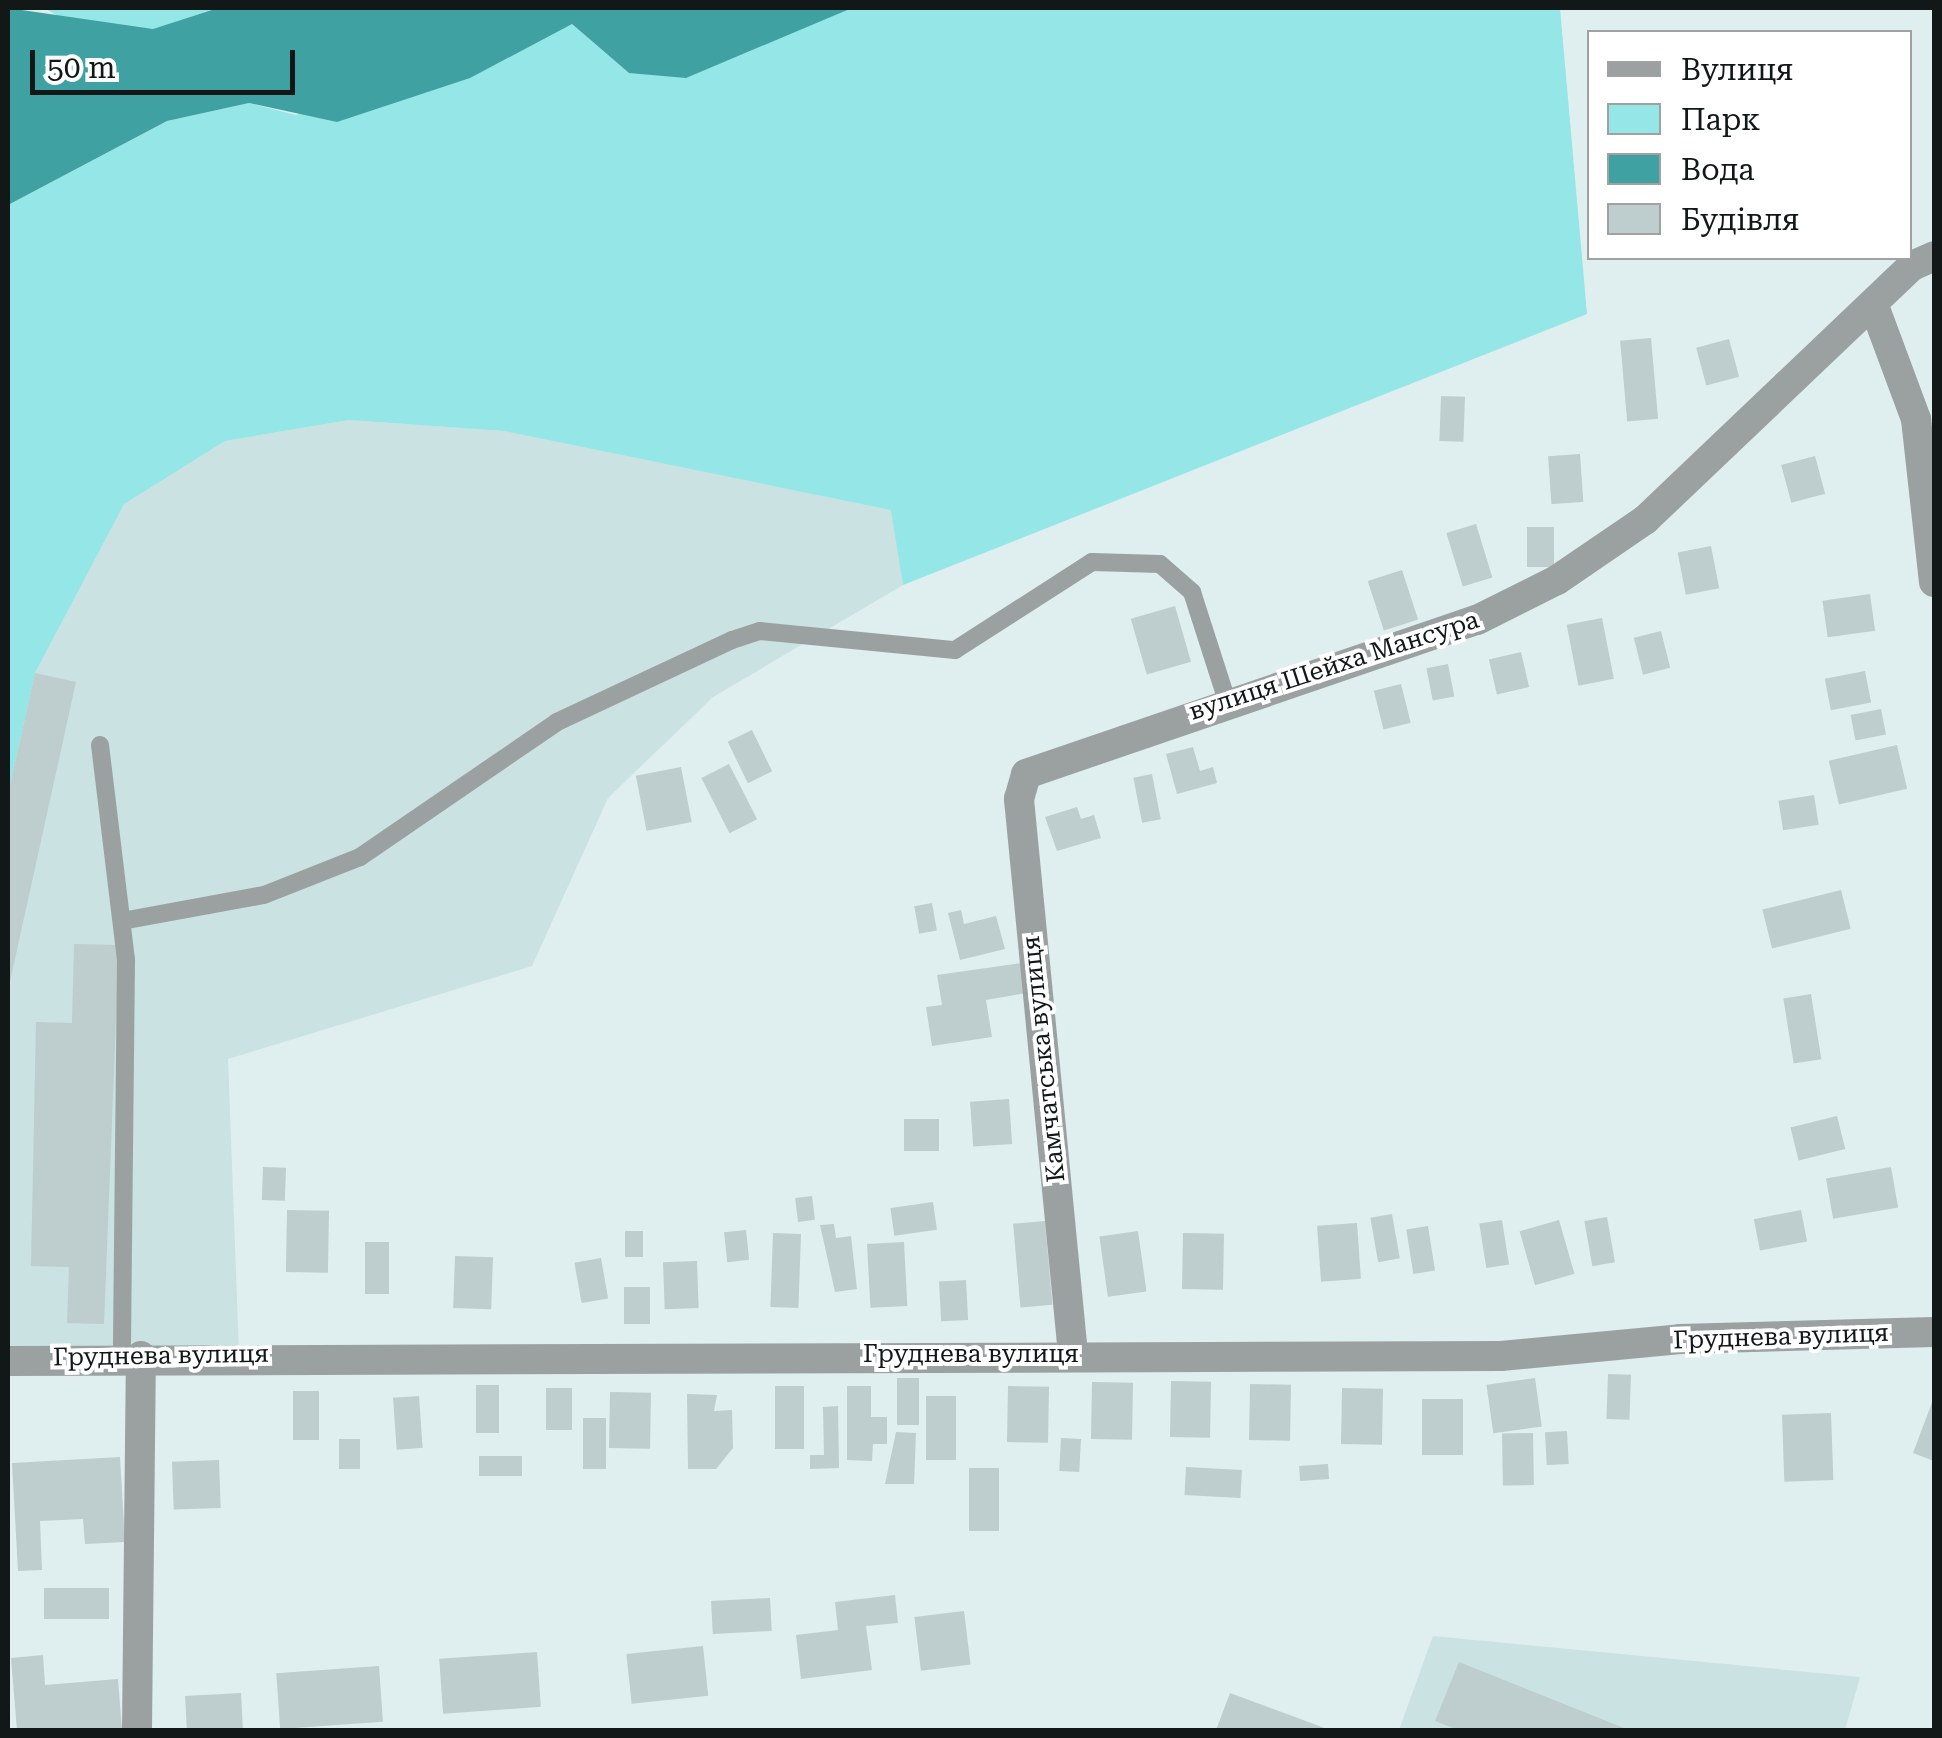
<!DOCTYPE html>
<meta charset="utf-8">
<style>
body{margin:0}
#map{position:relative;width:1942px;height:1738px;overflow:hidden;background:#dfeeee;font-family:"Roboto Serif",serif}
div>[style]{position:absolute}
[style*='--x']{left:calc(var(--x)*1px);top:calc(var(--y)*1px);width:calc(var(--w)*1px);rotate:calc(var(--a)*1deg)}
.built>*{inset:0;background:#cae2e2}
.green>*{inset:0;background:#94e6e7}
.water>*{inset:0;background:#40a1a3}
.building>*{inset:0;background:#becdcd;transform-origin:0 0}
.service>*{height:18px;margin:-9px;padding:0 9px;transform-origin:9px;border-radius:9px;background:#9ba1a1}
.minor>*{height:30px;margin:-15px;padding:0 15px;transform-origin:15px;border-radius:15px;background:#9ba1a1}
span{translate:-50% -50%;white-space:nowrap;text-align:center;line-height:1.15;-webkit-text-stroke:8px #fff;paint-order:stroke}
.street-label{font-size:25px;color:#121717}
.frame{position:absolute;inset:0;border:10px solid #121717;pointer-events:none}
.legend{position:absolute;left:1587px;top:30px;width:325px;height:230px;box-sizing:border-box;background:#fff;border:2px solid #a0a2a2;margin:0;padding:12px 18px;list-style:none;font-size:30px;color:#121717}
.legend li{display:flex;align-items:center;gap:20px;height:50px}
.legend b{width:50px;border:2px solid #a0a2a2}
.scale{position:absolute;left:30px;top:50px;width:265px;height:45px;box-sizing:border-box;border:5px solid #121717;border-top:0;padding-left:12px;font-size:30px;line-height:35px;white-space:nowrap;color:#121717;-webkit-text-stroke:8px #fff;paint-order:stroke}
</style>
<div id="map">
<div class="built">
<i style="clip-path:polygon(349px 420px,505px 431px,892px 510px,903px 585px,713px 697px,608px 798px,532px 966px,228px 1059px,239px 1353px,8px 1361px,8px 794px,35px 673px,124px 503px,225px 441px)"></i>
<i style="clip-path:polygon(1433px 1636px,1860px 1677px,1845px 1730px,1399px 1730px)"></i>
</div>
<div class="green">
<i style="clip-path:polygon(44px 8px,218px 8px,154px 29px,69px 22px)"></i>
<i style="clip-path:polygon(851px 8px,1560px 8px,1587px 314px,903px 585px,891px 510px,504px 431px,349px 420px,225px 441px,124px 504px,35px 673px,8px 794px,8px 205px,167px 121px,249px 103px,296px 115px,572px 24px,629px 73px)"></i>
</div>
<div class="water">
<i style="clip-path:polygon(8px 8px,153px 29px,218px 8px,852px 8px,686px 78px,629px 73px,572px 24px,470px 78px,337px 122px,249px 103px,167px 121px,8px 205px)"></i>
</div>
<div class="building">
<i style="left:1651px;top:338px;width:81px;height:31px;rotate:85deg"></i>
<i style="left:1729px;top:339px;width:39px;height:34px;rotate:75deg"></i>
<i style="left:1441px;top:396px;width:24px;height:45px;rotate:2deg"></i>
<i style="left:1580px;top:454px;width:48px;height:32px;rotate:86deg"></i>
<i style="left:1815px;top:456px;width:39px;height:35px;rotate:75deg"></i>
<i style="left:1476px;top:524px;width:56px;height:31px;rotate:73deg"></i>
<i style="left:1527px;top:527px;width:27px;height:40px"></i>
<i style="left:1711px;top:546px;width:43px;height:34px;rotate:79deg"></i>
<i style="left:1402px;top:570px;width:52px;height:36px;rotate:72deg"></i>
<i style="left:1870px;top:594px;width:37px;height:48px;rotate:82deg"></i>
<i style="left:1175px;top:606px;width:58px;height:46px;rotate:74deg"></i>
<i style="left:1602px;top:618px;width:62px;height:36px;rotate:79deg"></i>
<i style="left:1661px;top:631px;width:38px;height:28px;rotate:76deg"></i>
<i style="left:1521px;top:652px;width:36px;height:33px;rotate:77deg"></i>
<i style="left:1448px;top:664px;width:33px;height:22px;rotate:79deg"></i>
<i style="left:1865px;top:671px;width:32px;height:41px;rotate:79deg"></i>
<i style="clip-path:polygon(35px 673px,76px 682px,9px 986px,8px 794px)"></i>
<i style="left:1401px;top:684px;width:40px;height:28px;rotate:76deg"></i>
<i style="left:1881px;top:709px;width:26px;height:31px;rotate:79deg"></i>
<i style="left:752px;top:730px;width:46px;height:27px;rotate:64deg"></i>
<i style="left:1897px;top:745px;width:45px;height:70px;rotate:77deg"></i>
<i style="clip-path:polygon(1193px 747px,1200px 771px,1213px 767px,1217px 783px,1177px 794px,1166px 754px)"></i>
<i style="left:729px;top:764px;width:62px;height:31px;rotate:63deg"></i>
<i style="left:681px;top:767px;width:56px;height:46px;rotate:79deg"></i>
<i style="left:1152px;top:774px;width:46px;height:19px;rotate:79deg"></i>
<i style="left:1814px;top:795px;width:30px;height:36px;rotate:81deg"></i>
<i style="clip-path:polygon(1077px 807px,1081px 819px,1094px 815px,1101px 838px,1057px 851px,1045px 817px)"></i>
<i style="left:1841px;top:890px;width:40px;height:81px;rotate:76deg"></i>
<i style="left:932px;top:903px;width:28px;height:18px;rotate:80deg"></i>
<i style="clip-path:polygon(961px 910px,964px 924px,996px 916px,1005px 949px,960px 960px,948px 913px)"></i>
<i style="clip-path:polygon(74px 944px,119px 945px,104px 1324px,67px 1323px,69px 1267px,31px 1266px,36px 1022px,72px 1023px)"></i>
<i style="clip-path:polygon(1021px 963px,1026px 993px,986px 1000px,992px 1037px,932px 1046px,926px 1007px,942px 1005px,937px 975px)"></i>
<i style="left:1811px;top:994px;width:66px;height:28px;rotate:81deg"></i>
<i style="left:1009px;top:1099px;width:45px;height:39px;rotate:86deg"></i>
<i style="left:1837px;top:1116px;width:34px;height:48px;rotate:76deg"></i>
<i style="left:904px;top:1119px;width:35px;height:32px"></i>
<i style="left:263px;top:1167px;width:23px;height:33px;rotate:2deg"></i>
<i style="left:1891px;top:1167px;width:41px;height:66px;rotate:80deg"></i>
<i style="left:812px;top:1196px;width:24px;height:17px;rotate:83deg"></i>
<i style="left:933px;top:1202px;width:28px;height:43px;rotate:82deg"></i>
<i style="left:287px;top:1210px;width:42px;height:62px;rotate:1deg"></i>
<i style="left:1801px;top:1210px;width:32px;height:48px;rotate:79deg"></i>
<i style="left:1392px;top:1214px;width:45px;height:22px;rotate:80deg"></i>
<i style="left:1607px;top:1217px;width:46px;height:23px;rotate:80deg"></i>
<i style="left:1502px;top:1220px;width:45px;height:23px;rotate:81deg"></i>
<i style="left:1559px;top:1220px;width:56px;height:41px;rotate:74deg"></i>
<i style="left:1045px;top:1221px;width:84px;height:32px;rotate:85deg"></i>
<i style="left:1357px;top:1223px;width:56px;height:40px;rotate:86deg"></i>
<i style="clip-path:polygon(834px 1224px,836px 1238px,851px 1236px,857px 1289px,835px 1292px,820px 1225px)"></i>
<i style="left:1428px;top:1226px;width:45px;height:22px;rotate:81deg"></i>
<i style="left:746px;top:1230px;width:30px;height:22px;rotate:84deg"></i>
<i style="left:625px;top:1231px;width:18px;height:26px"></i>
<i style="left:1138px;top:1231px;width:61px;height:39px;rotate:82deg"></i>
<i style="left:773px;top:1233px;width:28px;height:74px;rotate:2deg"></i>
<i style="left:1183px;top:1233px;width:41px;height:56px;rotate:1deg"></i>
<i style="left:389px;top:1242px;width:52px;height:24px;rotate:90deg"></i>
<i style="left:904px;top:1242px;width:64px;height:37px;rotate:87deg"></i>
<i style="left:455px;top:1256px;width:38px;height:52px;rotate:2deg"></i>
<i style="left:601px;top:1258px;width:41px;height:27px;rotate:80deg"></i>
<i style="left:697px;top:1261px;width:47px;height:34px;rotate:88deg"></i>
<i style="left:966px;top:1280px;width:40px;height:27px;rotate:87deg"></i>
<i style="left:624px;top:1287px;width:26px;height:37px"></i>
<i style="left:1608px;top:1374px;width:23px;height:45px;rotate:2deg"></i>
<i style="left:897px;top:1378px;width:22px;height:47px"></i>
<i style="left:1535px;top:1378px;width:49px;height:49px;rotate:82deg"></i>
<i style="left:1171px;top:1381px;width:40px;height:56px;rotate:1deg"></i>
<i style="left:1092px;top:1382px;width:41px;height:57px;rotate:1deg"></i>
<i style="left:1250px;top:1384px;width:41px;height:56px;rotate:1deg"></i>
<i style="left:476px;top:1385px;width:23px;height:48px"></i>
<i style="left:775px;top:1386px;width:29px;height:63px"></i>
<i style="clip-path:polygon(847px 1386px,871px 1386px,871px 1417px,887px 1417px,887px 1444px,873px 1444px,872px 1461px,847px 1460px)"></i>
<i style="left:1008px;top:1386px;width:41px;height:56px;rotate:1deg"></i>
<i style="left:572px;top:1388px;width:42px;height:26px;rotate:90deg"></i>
<i style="left:1342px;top:1388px;width:41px;height:56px;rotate:1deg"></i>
<i style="left:293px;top:1391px;width:26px;height:49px"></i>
<i style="left:610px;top:1392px;width:41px;height:56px;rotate:1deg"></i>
<i style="clip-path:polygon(687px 1394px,717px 1395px,714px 1411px,732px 1410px,733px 1448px,716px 1469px,688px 1469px)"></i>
<i style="left:419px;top:1396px;width:52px;height:26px;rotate:86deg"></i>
<i style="left:926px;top:1396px;width:30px;height:64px"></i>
<i style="clip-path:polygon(1934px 1397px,1934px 1461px,1913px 1453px)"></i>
<i style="left:1422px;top:1399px;width:41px;height:56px"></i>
<i style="clip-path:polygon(838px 1406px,839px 1468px,810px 1469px,810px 1455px,824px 1455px,823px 1407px)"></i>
<i style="left:1831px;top:1413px;width:67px;height:49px;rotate:88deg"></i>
<i style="left:583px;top:1418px;width:23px;height:51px"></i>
<i style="left:1567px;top:1431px;width:33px;height:22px;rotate:87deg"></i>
<i style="clip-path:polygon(896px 1432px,916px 1433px,914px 1484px,885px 1484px)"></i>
<i style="left:1533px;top:1433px;width:52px;height:31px;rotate:89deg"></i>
<i style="left:1061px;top:1438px;width:20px;height:33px;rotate:3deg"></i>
<i style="left:339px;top:1439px;width:21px;height:30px"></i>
<i style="left:522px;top:1456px;width:20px;height:43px;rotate:90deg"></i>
<i style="clip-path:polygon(120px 1457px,125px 1542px,85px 1544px,83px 1519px,40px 1521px,42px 1570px,18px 1571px,12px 1463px)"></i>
<i style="left:219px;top:1460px;width:48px;height:47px;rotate:88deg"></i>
<i style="left:1328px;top:1464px;width:15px;height:29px;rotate:86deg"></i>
<i style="left:1186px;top:1467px;width:56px;height:28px;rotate:3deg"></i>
<i style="left:969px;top:1468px;width:30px;height:63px"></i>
<i style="left:44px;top:1588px;width:65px;height:31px"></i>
<i style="clip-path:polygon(895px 1595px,898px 1623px,866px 1626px,872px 1670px,801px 1679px,796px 1635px,838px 1630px,835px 1602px)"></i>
<i style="left:770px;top:1598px;width:33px;height:59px;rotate:87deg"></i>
<i style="left:964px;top:1611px;width:54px;height:50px;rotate:83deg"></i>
<i style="left:703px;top:1646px;width:50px;height:77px;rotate:84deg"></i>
<i style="left:537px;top:1652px;width:55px;height:98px;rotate:86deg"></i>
<i style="clip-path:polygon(43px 1655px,45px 1685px,118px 1679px,122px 1730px,17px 1730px,11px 1658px)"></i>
<i style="clip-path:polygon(1459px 1662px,1629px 1730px,1459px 1730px,1435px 1721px)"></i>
<i style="left:379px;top:1666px;width:56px;height:103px;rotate:86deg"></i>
<i style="left:241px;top:1693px;width:37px;height:56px;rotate:87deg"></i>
<i style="clip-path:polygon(1230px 1693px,1330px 1730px,1216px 1730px)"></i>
</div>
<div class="service">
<i style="--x:100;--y:745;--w:217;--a:83.1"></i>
<i style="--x:126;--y:960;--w:397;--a:90.6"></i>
<i style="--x:122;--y:921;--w:144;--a:-10.4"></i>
<i style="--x:264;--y:895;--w:103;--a:-21.6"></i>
<i style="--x:360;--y:857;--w:239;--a:-34.4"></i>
<i style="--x:557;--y:722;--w:193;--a:-25.1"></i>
<i style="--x:732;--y:640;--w:29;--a:-18"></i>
<i style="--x:760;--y:631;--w:196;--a:5.6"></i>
<i style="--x:955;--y:650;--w:163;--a:-32.7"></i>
<i style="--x:1092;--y:562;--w:68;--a:1.7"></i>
<i style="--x:1160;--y:564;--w:43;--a:41.2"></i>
<i style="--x:1192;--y:592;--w:114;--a:72.2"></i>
</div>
<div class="minor">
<i style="--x:1874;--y:306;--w:121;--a:69.6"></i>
<i style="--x:1916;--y:419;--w:164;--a:83.7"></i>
<i style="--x:1073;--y:1354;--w:558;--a:-95.56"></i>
<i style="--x:1019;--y:799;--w:26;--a:-74"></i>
<i style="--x:1026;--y:774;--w:477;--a:-18.9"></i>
<i style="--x:1477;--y:620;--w:89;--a:-26.6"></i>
<i style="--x:1557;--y:580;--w:107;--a:-34.3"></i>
<i style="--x:1645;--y:520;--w:369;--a:-43.6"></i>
<i style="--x:1912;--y:266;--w:24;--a:-24"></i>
<i style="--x:8;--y:1361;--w:1493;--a:-0.19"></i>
<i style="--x:1501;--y:1356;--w:180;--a:-5.4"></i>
<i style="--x:1680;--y:1339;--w:254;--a:-1.6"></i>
<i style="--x:137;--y:1730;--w:374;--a:-89.4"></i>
</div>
<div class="street-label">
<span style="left:1334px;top:666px;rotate:-18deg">вулиця Шейха Мансура</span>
<span style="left:1044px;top:1059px;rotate:-96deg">Камчатська вулиця</span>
<span style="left:1781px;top:1337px;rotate:-2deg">Груднева вулиця</span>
<span style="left:971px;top:1354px">Груднева вулиця</span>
<span style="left:161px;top:1356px;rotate:-1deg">Груднева вулиця</span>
</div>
<div class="frame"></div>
<ul class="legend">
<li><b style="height:12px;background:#9ba1a1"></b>Вулиця</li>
<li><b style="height:28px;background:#94e6e7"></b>Парк</li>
<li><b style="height:28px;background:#40a1a3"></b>Вода</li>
<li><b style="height:28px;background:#becdcd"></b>Будівля</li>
</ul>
<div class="scale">50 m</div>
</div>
